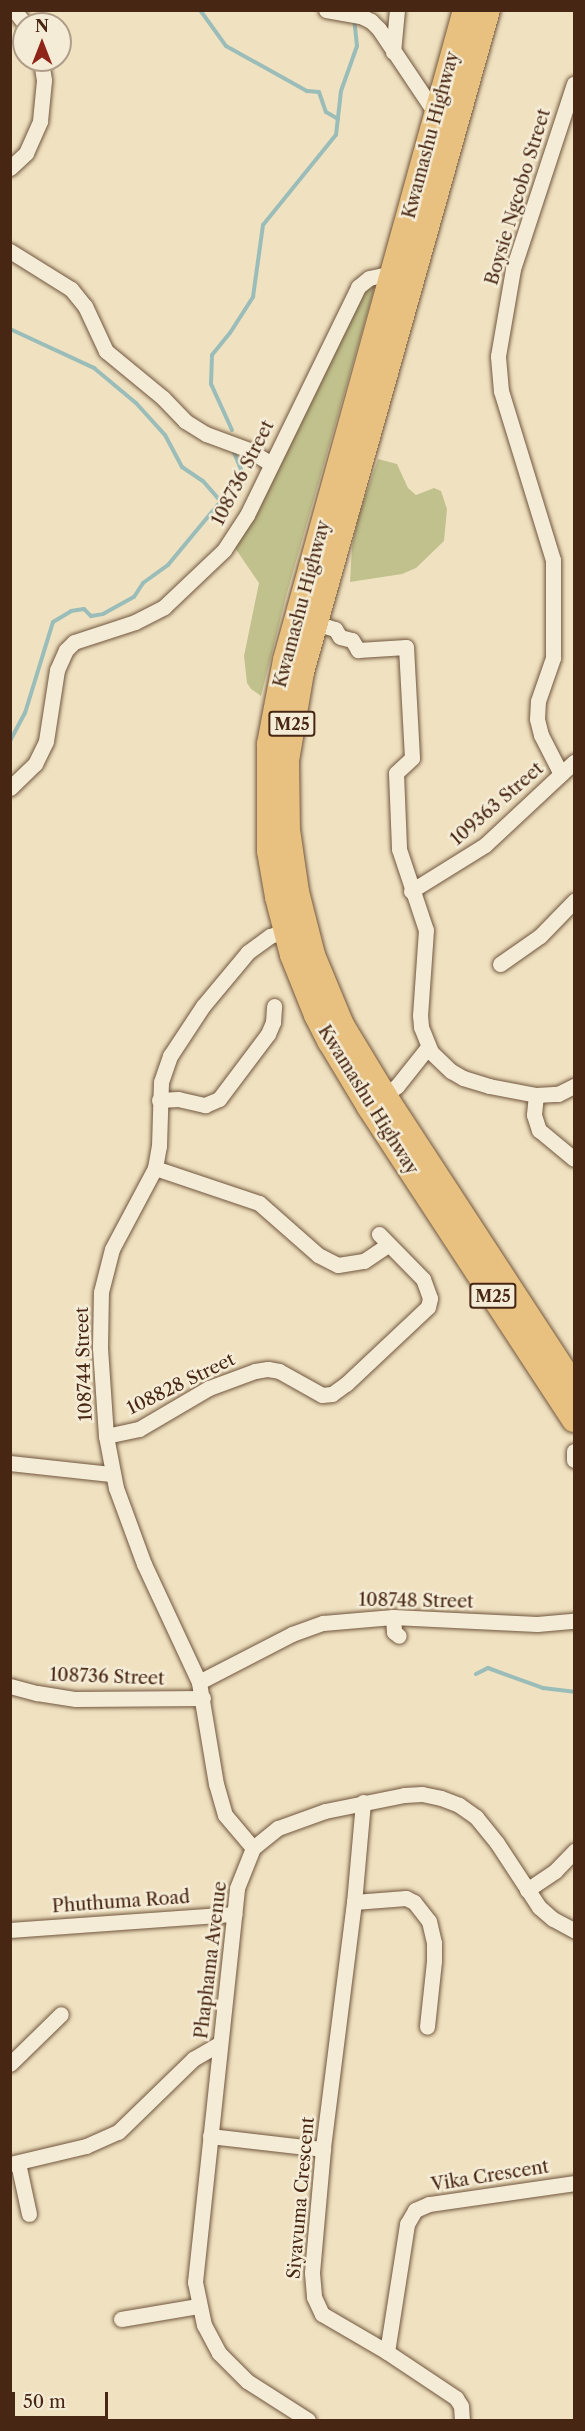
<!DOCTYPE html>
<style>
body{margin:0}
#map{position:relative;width:585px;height:2431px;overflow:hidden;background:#f0e2c1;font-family:"Libre Caslon Text",serif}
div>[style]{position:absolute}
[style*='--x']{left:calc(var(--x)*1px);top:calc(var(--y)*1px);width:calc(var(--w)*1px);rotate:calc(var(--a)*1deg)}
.green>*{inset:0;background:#c1c18d}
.stream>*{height:4px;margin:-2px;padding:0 2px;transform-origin:2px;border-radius:2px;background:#9bbdb9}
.roads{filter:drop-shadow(0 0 2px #71563e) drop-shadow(0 0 2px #71563e)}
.street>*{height:15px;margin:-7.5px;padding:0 7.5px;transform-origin:7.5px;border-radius:7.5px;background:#f5ecd7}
.primary>*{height:24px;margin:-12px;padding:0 12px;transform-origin:12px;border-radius:12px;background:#e8c180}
span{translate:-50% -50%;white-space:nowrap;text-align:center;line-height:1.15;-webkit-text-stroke:5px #f5ecd7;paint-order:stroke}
.shield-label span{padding:2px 4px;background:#f5ecd7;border:2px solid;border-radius:4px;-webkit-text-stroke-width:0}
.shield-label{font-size:16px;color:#472713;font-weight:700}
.street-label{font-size:18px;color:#472713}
.frame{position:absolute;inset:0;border:12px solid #472713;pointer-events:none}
.north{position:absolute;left:12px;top:12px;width:60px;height:60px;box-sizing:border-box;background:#f5ecd7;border:2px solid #af9d89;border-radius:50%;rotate:0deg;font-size:16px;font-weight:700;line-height:24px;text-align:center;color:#472713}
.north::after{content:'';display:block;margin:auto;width:21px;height:27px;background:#8f2418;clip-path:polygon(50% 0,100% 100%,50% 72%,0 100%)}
.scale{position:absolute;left:12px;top:2392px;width:96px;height:27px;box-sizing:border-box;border:3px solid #472713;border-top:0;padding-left:8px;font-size:18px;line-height:21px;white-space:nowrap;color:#472713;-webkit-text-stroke:4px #f5ecd7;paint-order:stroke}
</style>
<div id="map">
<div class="green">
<i style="clip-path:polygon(375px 286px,287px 593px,261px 696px,251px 689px,247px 683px,244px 656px,259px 583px,235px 548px,258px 511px,361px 296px,365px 291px)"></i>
<i style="clip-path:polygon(378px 459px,397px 464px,408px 488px,416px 495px,434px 488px,441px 491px,447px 509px,444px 541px,416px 568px,402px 574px,350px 582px,352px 547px,359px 515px)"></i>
</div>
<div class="stream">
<i style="--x:200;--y:10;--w:44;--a:54.2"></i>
<i style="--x:226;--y:46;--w:93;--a:29.1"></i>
<i style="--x:307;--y:91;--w:12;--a:5"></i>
<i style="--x:319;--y:92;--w:21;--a:71"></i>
<i style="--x:326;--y:112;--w:14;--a:30"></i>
<i style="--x:10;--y:329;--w:93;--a:24.9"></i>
<i style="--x:94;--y:368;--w:55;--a:39.8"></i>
<i style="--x:136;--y:403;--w:43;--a:47.8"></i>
<i style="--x:165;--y:435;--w:36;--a:62"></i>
<i style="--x:182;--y:467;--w:25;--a:34"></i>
<i style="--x:203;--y:481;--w:28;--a:49"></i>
<i style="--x:232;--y:430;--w:51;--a:-114.5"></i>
<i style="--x:211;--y:384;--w:29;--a:-88"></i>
<i style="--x:212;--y:355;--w:28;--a:-51"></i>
<i style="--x:230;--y:333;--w:43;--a:-57.4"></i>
<i style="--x:253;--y:297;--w:73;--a:-82.1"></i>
<i style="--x:263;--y:225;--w:116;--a:-51"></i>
<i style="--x:336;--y:135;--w:44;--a:-83.5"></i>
<i style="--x:341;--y:91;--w:48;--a:-70.4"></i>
<i style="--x:357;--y:46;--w:27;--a:-96"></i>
<i style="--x:10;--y:741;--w:32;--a:-62"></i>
<i style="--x:25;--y:713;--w:95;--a:-72.9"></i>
<i style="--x:53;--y:622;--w:21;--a:-31"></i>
<i style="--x:71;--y:611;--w:13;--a:-9"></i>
<i style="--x:84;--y:609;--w:10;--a:45"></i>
<i style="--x:91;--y:616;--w:12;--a:-9"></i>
<i style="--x:103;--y:614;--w:35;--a:-29"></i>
<i style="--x:134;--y:597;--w:17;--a:-57"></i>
<i style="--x:143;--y:583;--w:31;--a:-36"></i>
<i style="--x:168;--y:565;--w:97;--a:-50.4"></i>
<i style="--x:230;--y:490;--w:22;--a:-56"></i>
<i style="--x:242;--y:472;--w:24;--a:-112"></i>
<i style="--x:476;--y:1674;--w:13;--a:-27"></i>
<i style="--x:488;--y:1668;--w:59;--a:20"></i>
<i style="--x:543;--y:1688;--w:31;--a:7"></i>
</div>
<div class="roads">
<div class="street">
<i style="--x:14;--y:10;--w:18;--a:52"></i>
<i style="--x:326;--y:10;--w:36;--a:10"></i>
<i style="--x:361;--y:16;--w:11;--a:27"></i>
<i style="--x:371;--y:21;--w:11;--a:45"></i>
<i style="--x:379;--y:29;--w:102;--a:56.2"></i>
<i style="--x:393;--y:52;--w:42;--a:-84.6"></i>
<i style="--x:10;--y:168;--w:22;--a:-43"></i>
<i style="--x:26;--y:153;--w:35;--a:-66"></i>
<i style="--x:40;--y:121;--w:41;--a:-84.4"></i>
<i style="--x:44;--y:80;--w:20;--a:-99"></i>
<i style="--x:10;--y:251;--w:72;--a:31.9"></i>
<i style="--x:71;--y:289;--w:22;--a:51"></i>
<i style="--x:85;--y:306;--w:50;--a:65"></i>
<i style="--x:106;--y:351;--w:74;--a:39.5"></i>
<i style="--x:163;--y:398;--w:32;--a:46"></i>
<i style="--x:185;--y:421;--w:25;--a:32"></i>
<i style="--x:206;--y:434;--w:46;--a:20.4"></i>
<i style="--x:249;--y:450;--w:26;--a:32"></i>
<i style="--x:315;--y:623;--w:21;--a:17"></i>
<i style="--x:335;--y:629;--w:9;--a:58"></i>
<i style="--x:340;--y:637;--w:12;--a:14"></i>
<i style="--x:352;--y:640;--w:12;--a:59"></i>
<i style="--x:358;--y:650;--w:48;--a:-3.6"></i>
<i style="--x:406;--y:647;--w:111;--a:86.9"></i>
<i style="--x:412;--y:758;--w:22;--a:137"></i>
<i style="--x:396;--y:773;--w:76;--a:87.7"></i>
<i style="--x:399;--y:849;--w:85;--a:71.6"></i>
<i style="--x:426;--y:930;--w:85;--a:94"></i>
<i style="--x:420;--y:1015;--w:12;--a:85"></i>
<i style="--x:421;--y:1027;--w:27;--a:68"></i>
<i style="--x:431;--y:1052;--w:28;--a:44"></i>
<i style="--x:451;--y:1071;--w:14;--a:30"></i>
<i style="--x:463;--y:1078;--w:27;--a:17"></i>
<i style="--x:489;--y:1086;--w:48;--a:10.8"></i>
<i style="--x:536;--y:1095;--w:22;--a:-3"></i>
<i style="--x:558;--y:1094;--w:18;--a:-27"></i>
<i style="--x:561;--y:774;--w:44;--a:-117.1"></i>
<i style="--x:541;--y:735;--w:16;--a:-104"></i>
<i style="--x:537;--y:719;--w:18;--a:-87"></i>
<i style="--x:538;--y:701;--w:46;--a:-70.8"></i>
<i style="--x:553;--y:658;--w:98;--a:-90"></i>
<i style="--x:553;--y:560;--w:177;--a:-107.1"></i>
<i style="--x:501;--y:391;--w:35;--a:-95"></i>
<i style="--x:498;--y:356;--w:88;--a:-80.2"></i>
<i style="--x:513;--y:269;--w:195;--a:-71.8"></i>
<i style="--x:10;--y:788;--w:35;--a:-44"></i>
<i style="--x:35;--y:764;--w:25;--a:-64"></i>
<i style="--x:46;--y:741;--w:72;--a:-81.2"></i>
<i style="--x:57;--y:670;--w:22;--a:-66"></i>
<i style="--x:66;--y:650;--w:11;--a:-45"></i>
<i style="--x:74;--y:642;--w:64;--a:-18.2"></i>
<i style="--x:135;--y:622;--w:33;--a:-27"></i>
<i style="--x:164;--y:607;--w:83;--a:-43.5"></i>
<i style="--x:224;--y:550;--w:42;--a:-56.7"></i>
<i style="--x:247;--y:515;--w:254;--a:-64"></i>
<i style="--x:358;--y:287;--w:14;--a:-39"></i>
<i style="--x:369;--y:278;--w:29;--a:-12"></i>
<i style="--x:411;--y:891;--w:87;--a:-31.9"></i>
<i style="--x:485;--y:845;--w:122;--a:-43"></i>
<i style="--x:500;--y:964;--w:49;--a:-35"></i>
<i style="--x:540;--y:936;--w:49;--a:-45.8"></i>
<i style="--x:536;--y:1095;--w:20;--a:96"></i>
<i style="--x:534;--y:1115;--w:16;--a:72"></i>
<i style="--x:539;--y:1130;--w:45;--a:39.6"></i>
<i style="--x:159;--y:1100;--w:19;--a:-3"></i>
<i style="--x:178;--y:1099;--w:28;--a:13"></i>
<i style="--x:205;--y:1105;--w:15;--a:-23"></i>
<i style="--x:219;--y:1099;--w:81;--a:-53"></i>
<i style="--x:268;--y:1034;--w:13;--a:-67"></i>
<i style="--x:273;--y:1022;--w:16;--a:-86"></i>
<i style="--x:379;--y:1100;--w:23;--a:-38"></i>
<i style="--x:397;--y:1086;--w:50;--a:-51.5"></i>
<i style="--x:155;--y:1168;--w:110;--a:18.6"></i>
<i style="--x:259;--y:1203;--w:79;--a:41.4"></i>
<i style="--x:318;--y:1255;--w:22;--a:27"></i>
<i style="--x:338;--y:1265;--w:26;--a:-9"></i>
<i style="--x:364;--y:1261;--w:29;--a:-34"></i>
<i style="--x:106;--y:1436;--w:34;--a:-12"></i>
<i style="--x:139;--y:1429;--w:81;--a:-30.4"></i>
<i style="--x:209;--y:1388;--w:49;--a:-20.3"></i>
<i style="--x:255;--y:1371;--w:13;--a:-9"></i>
<i style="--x:268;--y:1369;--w:11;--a:10"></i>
<i style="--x:279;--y:1371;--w:49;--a:29.2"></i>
<i style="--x:322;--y:1395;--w:10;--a:-6"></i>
<i style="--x:332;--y:1394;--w:17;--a:-36"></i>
<i style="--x:346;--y:1384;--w:112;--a:-43.2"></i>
<i style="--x:428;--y:1307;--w:9;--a:-77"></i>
<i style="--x:430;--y:1298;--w:20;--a:-110"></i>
<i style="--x:423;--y:1279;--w:63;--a:-134.4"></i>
<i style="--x:574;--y:1451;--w:9;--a:90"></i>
<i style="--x:10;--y:1463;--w:103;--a:6.2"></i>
<i style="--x:393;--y:1617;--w:15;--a:86"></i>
<i style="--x:394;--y:1632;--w:6;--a:39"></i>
<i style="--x:199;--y:1682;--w:105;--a:-27.3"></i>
<i style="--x:292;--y:1634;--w:33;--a:-20"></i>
<i style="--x:323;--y:1623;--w:70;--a:-4.9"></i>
<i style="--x:393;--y:1617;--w:144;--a:2.8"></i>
<i style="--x:537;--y:1624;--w:37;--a:-5"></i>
<i style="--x:10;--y:1686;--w:28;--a:15"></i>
<i style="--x:37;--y:1693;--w:39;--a:9"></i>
<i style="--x:76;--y:1699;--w:127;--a:-0.5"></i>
<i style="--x:363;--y:1802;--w:100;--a:95.1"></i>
<i style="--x:354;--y:1902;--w:249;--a:97.2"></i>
<i style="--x:323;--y:2149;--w:124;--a:95.1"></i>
<i style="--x:312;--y:2273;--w:24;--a:85"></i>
<i style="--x:314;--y:2297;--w:19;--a:65"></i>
<i style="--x:322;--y:2314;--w:75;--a:30.3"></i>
<i style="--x:387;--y:2352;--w:83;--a:33.7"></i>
<i style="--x:456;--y:2398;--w:9;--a:58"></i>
<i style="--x:461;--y:2406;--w:14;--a:86"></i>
<i style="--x:253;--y:1848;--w:43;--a:-130.3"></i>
<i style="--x:225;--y:1815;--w:32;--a:-106"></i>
<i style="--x:216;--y:1784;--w:103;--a:-99.5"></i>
<i style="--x:199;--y:1682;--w:130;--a:-115"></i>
<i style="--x:144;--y:1564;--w:81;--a:-110.2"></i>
<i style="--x:116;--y:1488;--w:53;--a:-100.9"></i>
<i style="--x:106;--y:1436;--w:89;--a:-93.9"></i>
<i style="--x:100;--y:1347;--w:55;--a:-89"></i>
<i style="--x:101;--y:1292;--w:44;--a:-75.7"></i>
<i style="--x:112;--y:1249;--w:92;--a:-62"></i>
<i style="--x:155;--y:1168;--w:22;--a:-80"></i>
<i style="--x:159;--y:1146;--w:64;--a:-88.2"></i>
<i style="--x:161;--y:1082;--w:28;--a:-71"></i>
<i style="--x:170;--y:1056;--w:60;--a:-56.6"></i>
<i style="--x:203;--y:1006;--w:70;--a:-50.2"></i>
<i style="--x:248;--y:952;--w:27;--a:-36"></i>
<i style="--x:270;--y:936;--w:24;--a:-19"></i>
<i style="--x:527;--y:1890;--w:34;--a:-34"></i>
<i style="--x:555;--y:1871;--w:28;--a:-46"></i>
<i style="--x:354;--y:1902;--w:52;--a:-4.4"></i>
<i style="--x:406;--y:1898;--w:9;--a:27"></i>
<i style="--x:414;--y:1902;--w:24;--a:52"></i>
<i style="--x:429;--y:1921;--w:23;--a:77"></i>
<i style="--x:434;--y:1943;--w:18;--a:90"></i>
<i style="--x:434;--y:1961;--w:66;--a:96.1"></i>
<i style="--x:10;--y:1930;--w:225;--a:-4.1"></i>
<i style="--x:10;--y:2064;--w:71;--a:-44.4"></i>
<i style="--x:210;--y:2136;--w:114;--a:6.6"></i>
<i style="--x:18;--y:2163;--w:52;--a:77.8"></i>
<i style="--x:10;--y:2164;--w:78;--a:-13.3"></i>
<i style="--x:86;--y:2146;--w:35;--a:-24"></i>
<i style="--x:118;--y:2132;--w:105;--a:-44.2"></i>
<i style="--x:193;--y:2059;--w:30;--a:-30"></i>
<i style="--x:121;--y:2319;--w:78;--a:-9.6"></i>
<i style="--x:387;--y:2352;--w:130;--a:-81.1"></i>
<i style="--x:407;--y:2224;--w:16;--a:-60"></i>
<i style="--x:415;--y:2210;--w:15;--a:-23"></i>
<i style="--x:429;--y:2204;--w:147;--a:-8.2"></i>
<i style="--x:308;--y:2420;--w:72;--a:-147.4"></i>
<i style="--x:247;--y:2381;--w:40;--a:-135"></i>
<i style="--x:219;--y:2353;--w:32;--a:-118"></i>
<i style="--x:204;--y:2325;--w:44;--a:-101.8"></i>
<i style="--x:195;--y:2282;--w:396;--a:-83.9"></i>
<i style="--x:237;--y:1888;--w:43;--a:-68.2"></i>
<i style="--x:253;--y:1848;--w:32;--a:-39"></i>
<i style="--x:278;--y:1828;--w:50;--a:-19.9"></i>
<i style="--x:325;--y:1811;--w:81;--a:-11.4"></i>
<i style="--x:404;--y:1795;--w:18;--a:-3"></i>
<i style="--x:422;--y:1794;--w:19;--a:12"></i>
<i style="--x:441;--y:1798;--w:19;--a:21"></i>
<i style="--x:459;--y:1805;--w:21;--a:35"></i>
<i style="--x:476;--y:1817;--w:33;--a:51"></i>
<i style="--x:497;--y:1843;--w:77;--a:56.7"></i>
<i style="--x:539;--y:1907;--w:18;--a:41"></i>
<i style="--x:553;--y:1919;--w:24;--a:28"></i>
</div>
<div class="primary">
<i style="--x:465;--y:10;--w:674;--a:105.48"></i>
<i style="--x:285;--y:660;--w:86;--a:100.8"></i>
<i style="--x:269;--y:744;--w:107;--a:90"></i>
<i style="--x:269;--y:851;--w:47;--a:80.1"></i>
<i style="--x:277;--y:897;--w:60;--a:75.5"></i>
<i style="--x:292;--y:955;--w:65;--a:68.2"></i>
<i style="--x:316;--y:1015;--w:30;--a:63"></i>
<i style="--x:330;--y:1042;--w:76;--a:59"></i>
<i style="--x:369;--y:1107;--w:374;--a:56.8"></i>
<i style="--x:488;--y:10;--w:688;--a:105.69"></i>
<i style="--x:302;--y:672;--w:90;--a:99.6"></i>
<i style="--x:287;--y:761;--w:69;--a:89.2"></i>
<i style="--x:288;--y:830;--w:63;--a:81.7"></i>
<i style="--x:297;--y:892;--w:65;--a:75.7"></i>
<i style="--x:313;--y:955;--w:76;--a:67.5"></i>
<i style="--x:342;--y:1025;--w:83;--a:58.8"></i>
<i style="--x:385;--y:1096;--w:346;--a:56.9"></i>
</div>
</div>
<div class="shield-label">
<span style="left:292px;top:724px">M25</span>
<span style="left:493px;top:1296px">M25</span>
</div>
<div class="street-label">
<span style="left:431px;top:135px;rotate:-75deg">Kwamashu Highway</span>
<span style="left:518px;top:197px;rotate:-73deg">Boysie Ngcobo Street</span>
<span style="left:243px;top:473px;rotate:-63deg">108736 Street</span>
<span style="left:302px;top:604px;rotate:-75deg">Kwamashu Highway</span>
<span style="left:497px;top:804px;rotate:-41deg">109363 Street</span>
<span style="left:368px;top:1100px;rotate:58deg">Kwamashu Highway</span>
<span style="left:84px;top:1364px;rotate:-92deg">108744 Street</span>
<span style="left:181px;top:1384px;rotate:-26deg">108828 Street</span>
<span style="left:416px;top:1601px;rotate:1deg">108748 Street</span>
<span style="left:107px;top:1677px;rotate:2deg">108736 Street</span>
<span style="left:121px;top:1902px;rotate:-4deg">Phuthuma Road</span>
<span style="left:211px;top:1960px;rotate:-83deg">Phaphama Avenue</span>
<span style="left:490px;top:2176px;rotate:-9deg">Vika Crescent</span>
<span style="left:301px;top:2198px;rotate:-85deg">Siyavuma Crescent</span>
</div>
<div class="frame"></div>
<div class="north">N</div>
<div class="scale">50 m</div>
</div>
